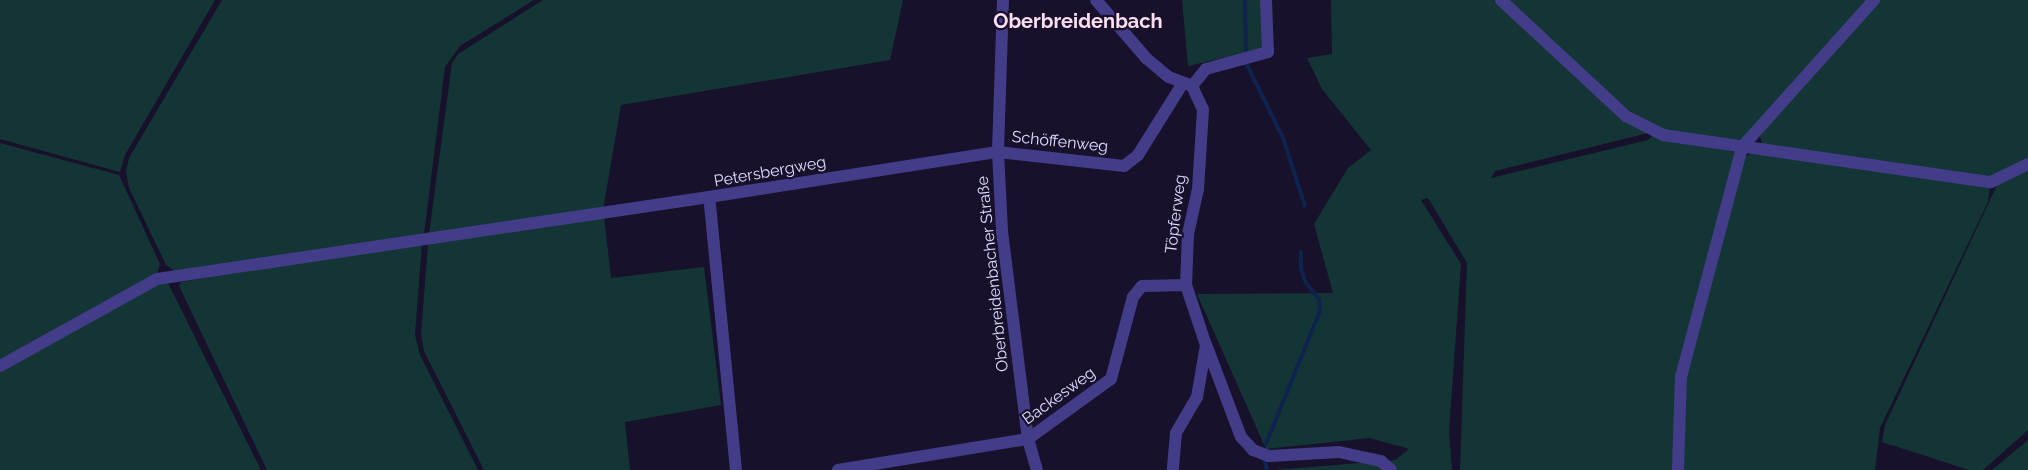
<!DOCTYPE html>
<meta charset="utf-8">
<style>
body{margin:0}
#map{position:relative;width:2028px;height:470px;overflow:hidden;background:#17112b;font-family:Raleway,sans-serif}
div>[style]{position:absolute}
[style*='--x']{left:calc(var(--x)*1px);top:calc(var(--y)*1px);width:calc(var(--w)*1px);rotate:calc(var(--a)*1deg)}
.green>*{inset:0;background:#143535}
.stream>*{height:4px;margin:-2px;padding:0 2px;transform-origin:2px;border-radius:2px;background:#0e234e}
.minor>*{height:12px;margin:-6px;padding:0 6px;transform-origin:6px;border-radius:6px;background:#433d89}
span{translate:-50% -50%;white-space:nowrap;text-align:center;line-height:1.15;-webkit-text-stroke:4.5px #17112b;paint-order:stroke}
.street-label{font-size:16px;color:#e1dcff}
.quarter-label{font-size:20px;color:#ffdef1;font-weight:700}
</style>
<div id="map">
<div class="green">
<i style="clip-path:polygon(0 0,215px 0,125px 155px,120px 172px,0 139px)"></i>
<i style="clip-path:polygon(222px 0,534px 0,460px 46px,445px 67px,424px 234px,176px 272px,166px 265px,129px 188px,126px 172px,129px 158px)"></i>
<i style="clip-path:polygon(543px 0,903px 0,890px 60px,621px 105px,603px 210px,429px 234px,452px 63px,458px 54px)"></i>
<i style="clip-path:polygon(1182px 0,1261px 0,1262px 49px,1188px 66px)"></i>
<i style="clip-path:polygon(1331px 0,1497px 0,1648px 133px,1495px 171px,1491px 178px,1648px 140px,1653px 135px,1736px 152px,1684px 353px,1675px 470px,1460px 470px,1467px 263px,1428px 198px,1421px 200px,1461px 264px,1449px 431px,1452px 470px,1275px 470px,1395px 460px,1409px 449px,1370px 438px,1266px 449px,1197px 294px,1333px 293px,1314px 224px,1348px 168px,1371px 150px,1322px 89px,1307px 58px,1332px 54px)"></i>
<i style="clip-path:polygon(1506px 0,1871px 0,1741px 140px,1670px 133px,1626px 109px)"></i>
<i style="clip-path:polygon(1879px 0,2028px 0,2028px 160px,1997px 176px,1977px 176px,1763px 146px,1759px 134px)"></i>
<i style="clip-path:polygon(0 143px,119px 175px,160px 264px,157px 274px,0 364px)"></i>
<i style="clip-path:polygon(1754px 152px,1990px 184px,1988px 202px,1880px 428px,1875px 470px,1681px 470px,1685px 373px,1744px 157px)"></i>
<i style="clip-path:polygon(2028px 168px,2028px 430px,1983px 470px,1969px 470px,1882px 442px,1885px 425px,1998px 183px)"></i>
<i style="clip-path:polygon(604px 216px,611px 278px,704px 267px,721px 405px,625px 422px,630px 470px,484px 470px,424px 351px,421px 334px,428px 245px,434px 241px)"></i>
<i style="clip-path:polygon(422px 243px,415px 335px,420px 355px,478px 470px,267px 470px,179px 286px,181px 282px)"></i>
<i style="clip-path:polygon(168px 283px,261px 470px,0 470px,0 371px,154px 284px)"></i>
<i style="clip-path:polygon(2028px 440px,2028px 470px,1992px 470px)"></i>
</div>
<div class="stream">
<i style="--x:1245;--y:0;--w:50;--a:88.9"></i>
<i style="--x:1246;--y:63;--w:84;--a:63.7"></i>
<i style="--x:1283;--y:138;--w:71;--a:72.1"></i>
<i style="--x:1266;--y:444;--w:144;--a:-67.9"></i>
<i style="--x:1320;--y:311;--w:12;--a:-95"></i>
<i style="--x:1319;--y:299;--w:21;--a:-129"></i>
<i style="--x:1306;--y:283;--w:15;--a:-110"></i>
<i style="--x:1301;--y:269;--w:17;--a:-90"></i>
<i style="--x:1265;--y:462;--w:8;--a:76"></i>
</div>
<div class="minor">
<i style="--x:1003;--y:0;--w:152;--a:91.9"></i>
<i style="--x:998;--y:152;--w:79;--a:87.1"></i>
<i style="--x:1002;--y:231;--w:210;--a:82.9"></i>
<i style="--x:1028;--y:439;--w:32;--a:74"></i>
<i style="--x:1096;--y:0;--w:77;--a:49.2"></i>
<i style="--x:1146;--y:58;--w:30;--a:40"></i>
<i style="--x:1169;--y:77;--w:25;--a:21"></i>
<i style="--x:1192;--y:86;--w:26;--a:65"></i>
<i style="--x:1203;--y:110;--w:79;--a:93.6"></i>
<i style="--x:1198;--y:189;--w:46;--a:102.5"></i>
<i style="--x:1188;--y:234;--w:51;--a:92.2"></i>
<i style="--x:1186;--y:285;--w:63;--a:71.6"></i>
<i style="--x:1206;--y:345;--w:53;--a:99.8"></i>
<i style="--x:1197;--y:397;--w:42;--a:120.3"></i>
<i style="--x:1176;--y:433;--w:37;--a:95"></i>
<i style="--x:1501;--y:0;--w:171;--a:42.9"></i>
<i style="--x:1626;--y:116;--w:42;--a:27.2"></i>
<i style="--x:1663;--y:135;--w:331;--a:8.2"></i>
<i style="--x:1991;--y:182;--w:41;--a:-25.9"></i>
<i style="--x:1192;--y:86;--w:22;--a:-51"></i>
<i style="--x:1206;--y:69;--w:64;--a:-15.3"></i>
<i style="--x:1268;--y:52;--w:52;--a:-92.2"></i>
<i style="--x:1207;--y:347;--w:96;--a:69.3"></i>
<i style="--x:1241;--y:437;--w:18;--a:47"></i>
<i style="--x:1253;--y:450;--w:17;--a:21"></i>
<i style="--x:1269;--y:456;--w:70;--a:-3.3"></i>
<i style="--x:1339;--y:452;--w:43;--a:12.1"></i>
<i style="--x:1381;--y:461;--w:13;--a:42"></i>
<i style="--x:0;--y:366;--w:179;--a:-29"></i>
<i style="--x:157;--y:279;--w:558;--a:-8.45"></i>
<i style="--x:736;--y:470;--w:274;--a:-95.6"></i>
<i style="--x:709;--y:197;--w:292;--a:-8.9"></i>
<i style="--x:998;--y:152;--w:127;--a:6.3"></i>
<i style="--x:1124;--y:166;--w:18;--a:-38"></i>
<i style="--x:1138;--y:155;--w:85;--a:-58"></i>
<i style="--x:838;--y:470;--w:193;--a:-9.3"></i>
<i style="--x:1028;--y:439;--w:102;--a:-35.9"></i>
<i style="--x:1111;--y:379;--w:85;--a:-75"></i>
<i style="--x:1133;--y:297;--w:14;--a:-51"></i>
<i style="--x:1142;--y:286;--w:44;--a:-1.3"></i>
<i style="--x:1678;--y:470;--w:93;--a:-88.2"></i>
<i style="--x:1681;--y:377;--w:238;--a:-75.1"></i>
<i style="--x:1742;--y:147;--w:198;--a:-48.1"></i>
</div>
<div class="street-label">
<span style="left:1060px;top:142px;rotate:6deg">Schöffenweg</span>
<span style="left:770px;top:172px;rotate:-10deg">Petersbergweg</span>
<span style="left:1176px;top:214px;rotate:-83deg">Töpferweg</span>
<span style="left:993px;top:274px;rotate:-96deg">Oberbreidenbacher Straße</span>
<span style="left:1059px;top:396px;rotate:-36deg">Backesweg</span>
</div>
<div class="quarter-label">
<span style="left:1078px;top:21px">Oberbreidenbach</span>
</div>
</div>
